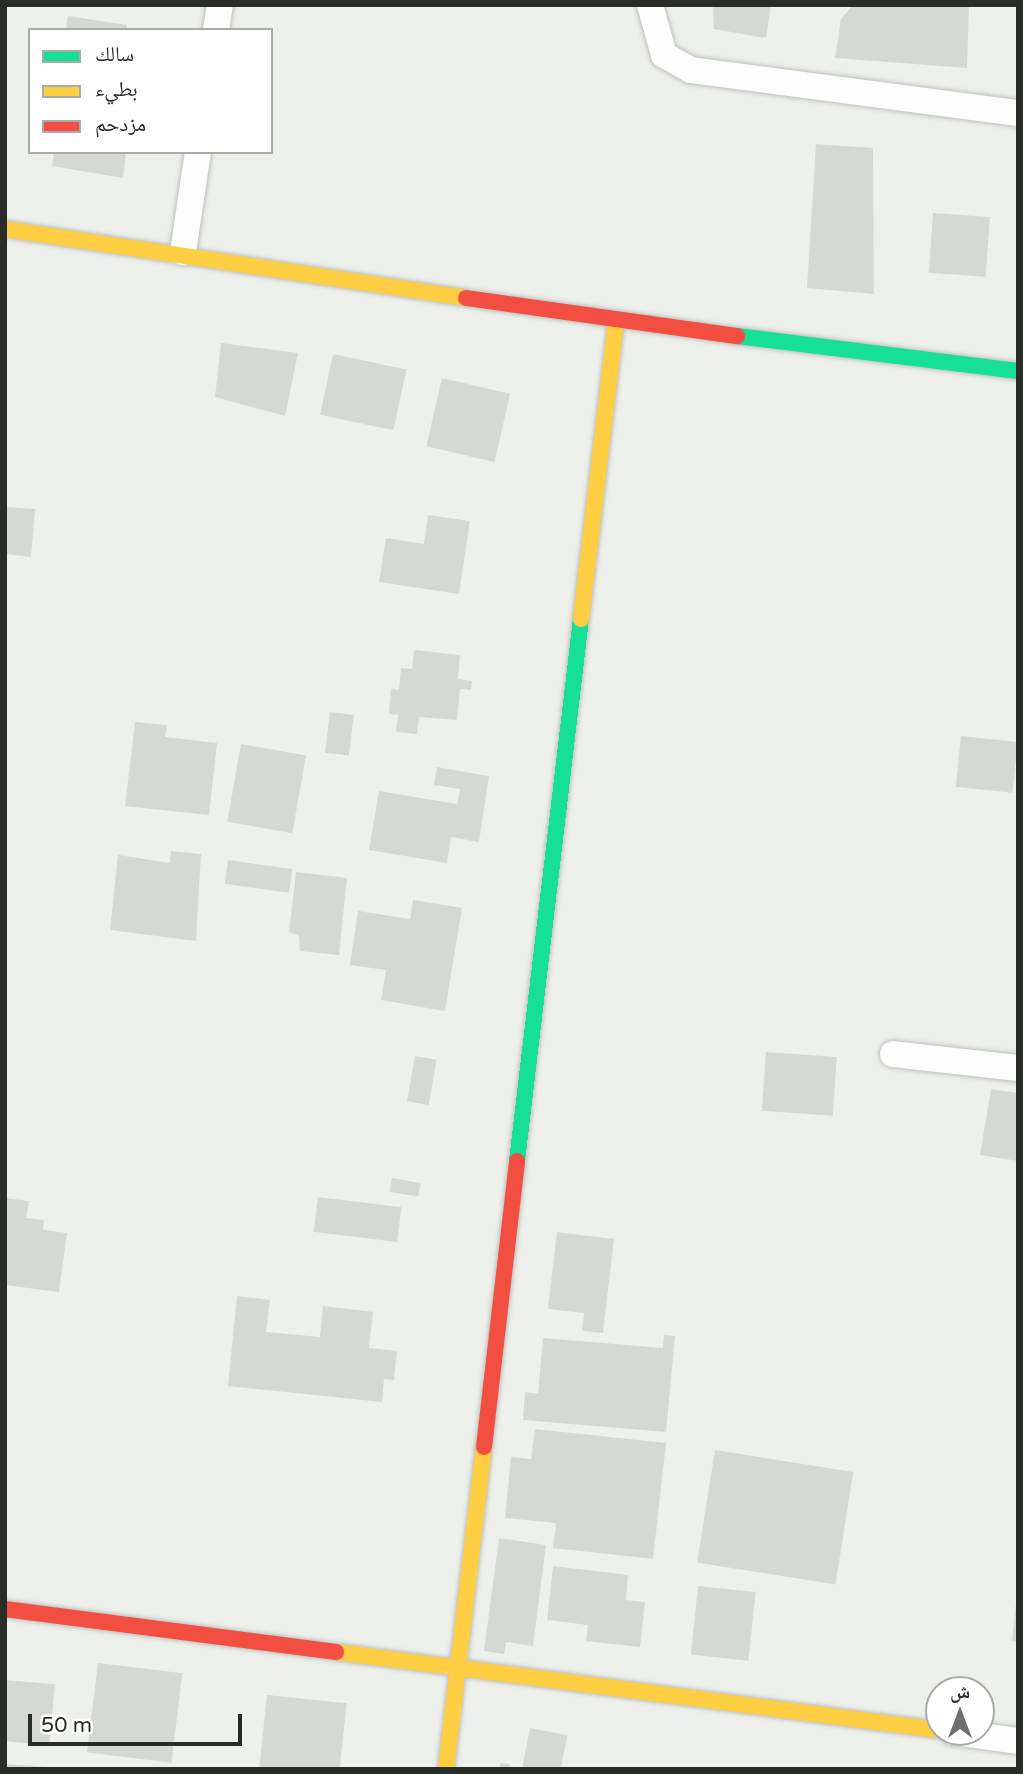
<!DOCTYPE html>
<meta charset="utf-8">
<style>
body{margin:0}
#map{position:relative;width:1023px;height:1774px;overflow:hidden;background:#eef1eb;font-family:"Varela Round","Noto Naskh Arabic",sans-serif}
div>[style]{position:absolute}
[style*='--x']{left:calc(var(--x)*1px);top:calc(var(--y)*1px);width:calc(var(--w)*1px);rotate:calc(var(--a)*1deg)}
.building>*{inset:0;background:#d6d8d4;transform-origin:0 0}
.roads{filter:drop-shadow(0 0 2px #bec1bc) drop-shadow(0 0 2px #bec1bc)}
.street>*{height:26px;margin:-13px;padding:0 13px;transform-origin:13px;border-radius:13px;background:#fcfdfc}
.fast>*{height:16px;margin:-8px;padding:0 8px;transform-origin:8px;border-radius:8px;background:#16e098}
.slow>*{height:16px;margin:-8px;padding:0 8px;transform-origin:8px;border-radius:8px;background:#ffcf43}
.jam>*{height:16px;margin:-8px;padding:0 8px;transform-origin:8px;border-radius:8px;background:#f24e42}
span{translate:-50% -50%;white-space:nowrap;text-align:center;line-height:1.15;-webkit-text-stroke:6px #fff;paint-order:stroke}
.frame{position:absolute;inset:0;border:7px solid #2a2c28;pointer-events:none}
.legend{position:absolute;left:28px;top:28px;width:245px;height:126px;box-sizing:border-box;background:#fff;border:2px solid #aaaba9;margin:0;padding:9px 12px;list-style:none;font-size:21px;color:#2a2c28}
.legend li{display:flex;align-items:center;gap:14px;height:35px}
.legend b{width:35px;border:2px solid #aaaba9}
.north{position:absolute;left:925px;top:1676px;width:70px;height:70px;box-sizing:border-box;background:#fff;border:2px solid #aaaba9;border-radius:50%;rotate:0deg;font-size:19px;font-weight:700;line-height:28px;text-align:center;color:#2a2c28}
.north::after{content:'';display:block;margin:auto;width:24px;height:32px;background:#6f716c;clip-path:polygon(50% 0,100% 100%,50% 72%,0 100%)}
.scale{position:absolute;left:28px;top:1714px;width:214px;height:32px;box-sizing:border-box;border:4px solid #2a2c28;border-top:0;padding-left:9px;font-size:21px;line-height:24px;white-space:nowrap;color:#2a2c28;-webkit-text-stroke:5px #fff;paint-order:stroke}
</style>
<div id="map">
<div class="building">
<i style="clip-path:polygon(713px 5px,771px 5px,766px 38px,714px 29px)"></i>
<i style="clip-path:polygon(853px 5px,969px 5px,967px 68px,835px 58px,841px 19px)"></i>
<i style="clip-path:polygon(68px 16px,127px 25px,127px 30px,66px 30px)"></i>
<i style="clip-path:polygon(816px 144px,873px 148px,874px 294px,807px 288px)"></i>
<i style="clip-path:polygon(54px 152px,126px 152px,123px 178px,52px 166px)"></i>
<i style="left:933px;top:213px;width:57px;height:60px;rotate:4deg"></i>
<i style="clip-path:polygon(221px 343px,298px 353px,285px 416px,215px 397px)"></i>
<i style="left:333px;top:354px;width:75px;height:62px;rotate:12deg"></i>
<i style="left:442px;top:378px;width:70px;height:70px;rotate:13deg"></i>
<i style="clip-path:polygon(5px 507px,35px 509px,31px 557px,5px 554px)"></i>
<i style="clip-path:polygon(428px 515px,470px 521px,459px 594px,379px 582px,386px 538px,424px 544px)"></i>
<i style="clip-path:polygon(414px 650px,460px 655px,458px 679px,472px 681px,471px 690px,460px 689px,457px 720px,419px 717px,417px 734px,396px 732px,398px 715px,389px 714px,391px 689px,399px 690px,401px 668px,412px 669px)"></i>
<i style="left:330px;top:712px;width:24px;height:41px;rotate:7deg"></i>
<i style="clip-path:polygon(135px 722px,167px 725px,165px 737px,217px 743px,209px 815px,125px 806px)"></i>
<i style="left:961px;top:736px;width:57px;height:51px;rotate:6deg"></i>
<i style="left:241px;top:744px;width:66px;height:79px;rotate:10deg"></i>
<i style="clip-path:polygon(437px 767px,489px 776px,479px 842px,451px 837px,447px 863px,369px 850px,379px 791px,457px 804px,460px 789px,434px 785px)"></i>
<i style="clip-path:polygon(171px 851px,201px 854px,196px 941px,110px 930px,118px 855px,170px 863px)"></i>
<i style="left:228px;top:860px;width:65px;height:24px;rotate:8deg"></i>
<i style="clip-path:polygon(296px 872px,347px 878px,339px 955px,300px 951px,299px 936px,289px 932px)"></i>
<i style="clip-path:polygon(413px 900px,462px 908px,445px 1011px,381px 1000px,386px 970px,350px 965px,358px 911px,410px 919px)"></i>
<i style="left:766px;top:1052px;width:71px;height:59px;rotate:4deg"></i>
<i style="left:415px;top:1056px;width:22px;height:46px;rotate:10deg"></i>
<i style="clip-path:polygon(991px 1089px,1018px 1093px,1018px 1161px,980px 1155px)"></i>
<i style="left:392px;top:1178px;width:29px;height:14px;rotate:10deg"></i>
<i style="left:318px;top:1197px;width:84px;height:35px;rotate:7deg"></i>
<i style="clip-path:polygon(5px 1198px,29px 1201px,26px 1218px,44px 1220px,43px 1230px,67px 1233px,59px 1292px,5px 1285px)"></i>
<i style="clip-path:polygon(557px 1232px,614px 1239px,603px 1333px,582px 1331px,584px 1313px,548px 1309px)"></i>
<i style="clip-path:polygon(237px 1296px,270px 1300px,266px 1332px,320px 1337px,323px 1306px,373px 1312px,369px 1348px,397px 1351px,394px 1380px,384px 1379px,382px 1402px,228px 1386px)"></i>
<i style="clip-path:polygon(664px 1335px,675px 1336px,666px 1432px,523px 1420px,525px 1392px,538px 1394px,543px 1338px,663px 1348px)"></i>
<i style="clip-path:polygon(535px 1429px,666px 1443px,653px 1559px,553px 1548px,556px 1523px,505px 1518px,511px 1457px,531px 1459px)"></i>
<i style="left:715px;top:1450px;width:140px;height:114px;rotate:9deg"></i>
<i style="clip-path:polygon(499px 1538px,546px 1545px,533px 1646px,506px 1642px,504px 1654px,484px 1651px)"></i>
<i style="clip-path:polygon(553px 1566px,628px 1575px,626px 1600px,645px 1602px,640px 1647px,586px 1641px,588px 1625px,547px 1620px)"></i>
<i style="left:698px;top:1586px;width:58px;height:69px;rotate:6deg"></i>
<i style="clip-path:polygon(1016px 1604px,1018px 1604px,1018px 1642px,1012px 1641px)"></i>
<i style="left:98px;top:1663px;width:85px;height:90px;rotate:7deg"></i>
<i style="left:5px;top:1680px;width:50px;height:61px;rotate:5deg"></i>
<i style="left:267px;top:1695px;width:80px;height:74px;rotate:6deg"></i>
<i style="left:530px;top:1728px;width:38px;height:39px;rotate:11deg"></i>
<i style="clip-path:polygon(500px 1763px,510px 1764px,509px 1769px,500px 1769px)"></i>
<i style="clip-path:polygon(5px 1764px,47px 1767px,47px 1769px,5px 1769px)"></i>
</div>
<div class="roads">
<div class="street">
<i style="--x:650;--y:5;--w:52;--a:74.4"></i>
<i style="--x:664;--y:55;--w:31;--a:29"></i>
<i style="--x:691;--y:70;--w:330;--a:7.5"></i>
<i style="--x:216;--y:30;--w:25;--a:-81"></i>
<i style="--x:183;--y:252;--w:101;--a:-81.5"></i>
<i style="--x:893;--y:1054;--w:126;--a:6.4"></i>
<i style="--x:953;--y:1732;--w:66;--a:7.9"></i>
</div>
<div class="fast">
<i style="--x:737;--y:336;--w:283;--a:7.1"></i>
<i style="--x:517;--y:1161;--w:546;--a:-83.27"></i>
</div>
<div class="slow">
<i style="--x:5;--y:229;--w:466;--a:8.5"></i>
<i style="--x:581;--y:619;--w:300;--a:-83.3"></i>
<i style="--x:336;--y:1652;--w:608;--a:7.37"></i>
<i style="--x:446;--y:1769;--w:324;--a:-83.3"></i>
</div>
<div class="jam">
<i style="--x:466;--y:298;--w:274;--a:8"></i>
<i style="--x:484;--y:1447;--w:288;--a:-83.4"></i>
<i style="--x:5;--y:1609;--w:334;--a:7.4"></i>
</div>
</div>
<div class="frame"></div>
<ul class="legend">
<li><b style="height:9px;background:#16e098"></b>سالك</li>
<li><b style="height:9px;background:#ffcf43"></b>بطيء</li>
<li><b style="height:9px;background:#f24e42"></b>مزدحم</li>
</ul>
<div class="north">ش</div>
<div class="scale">50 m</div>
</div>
